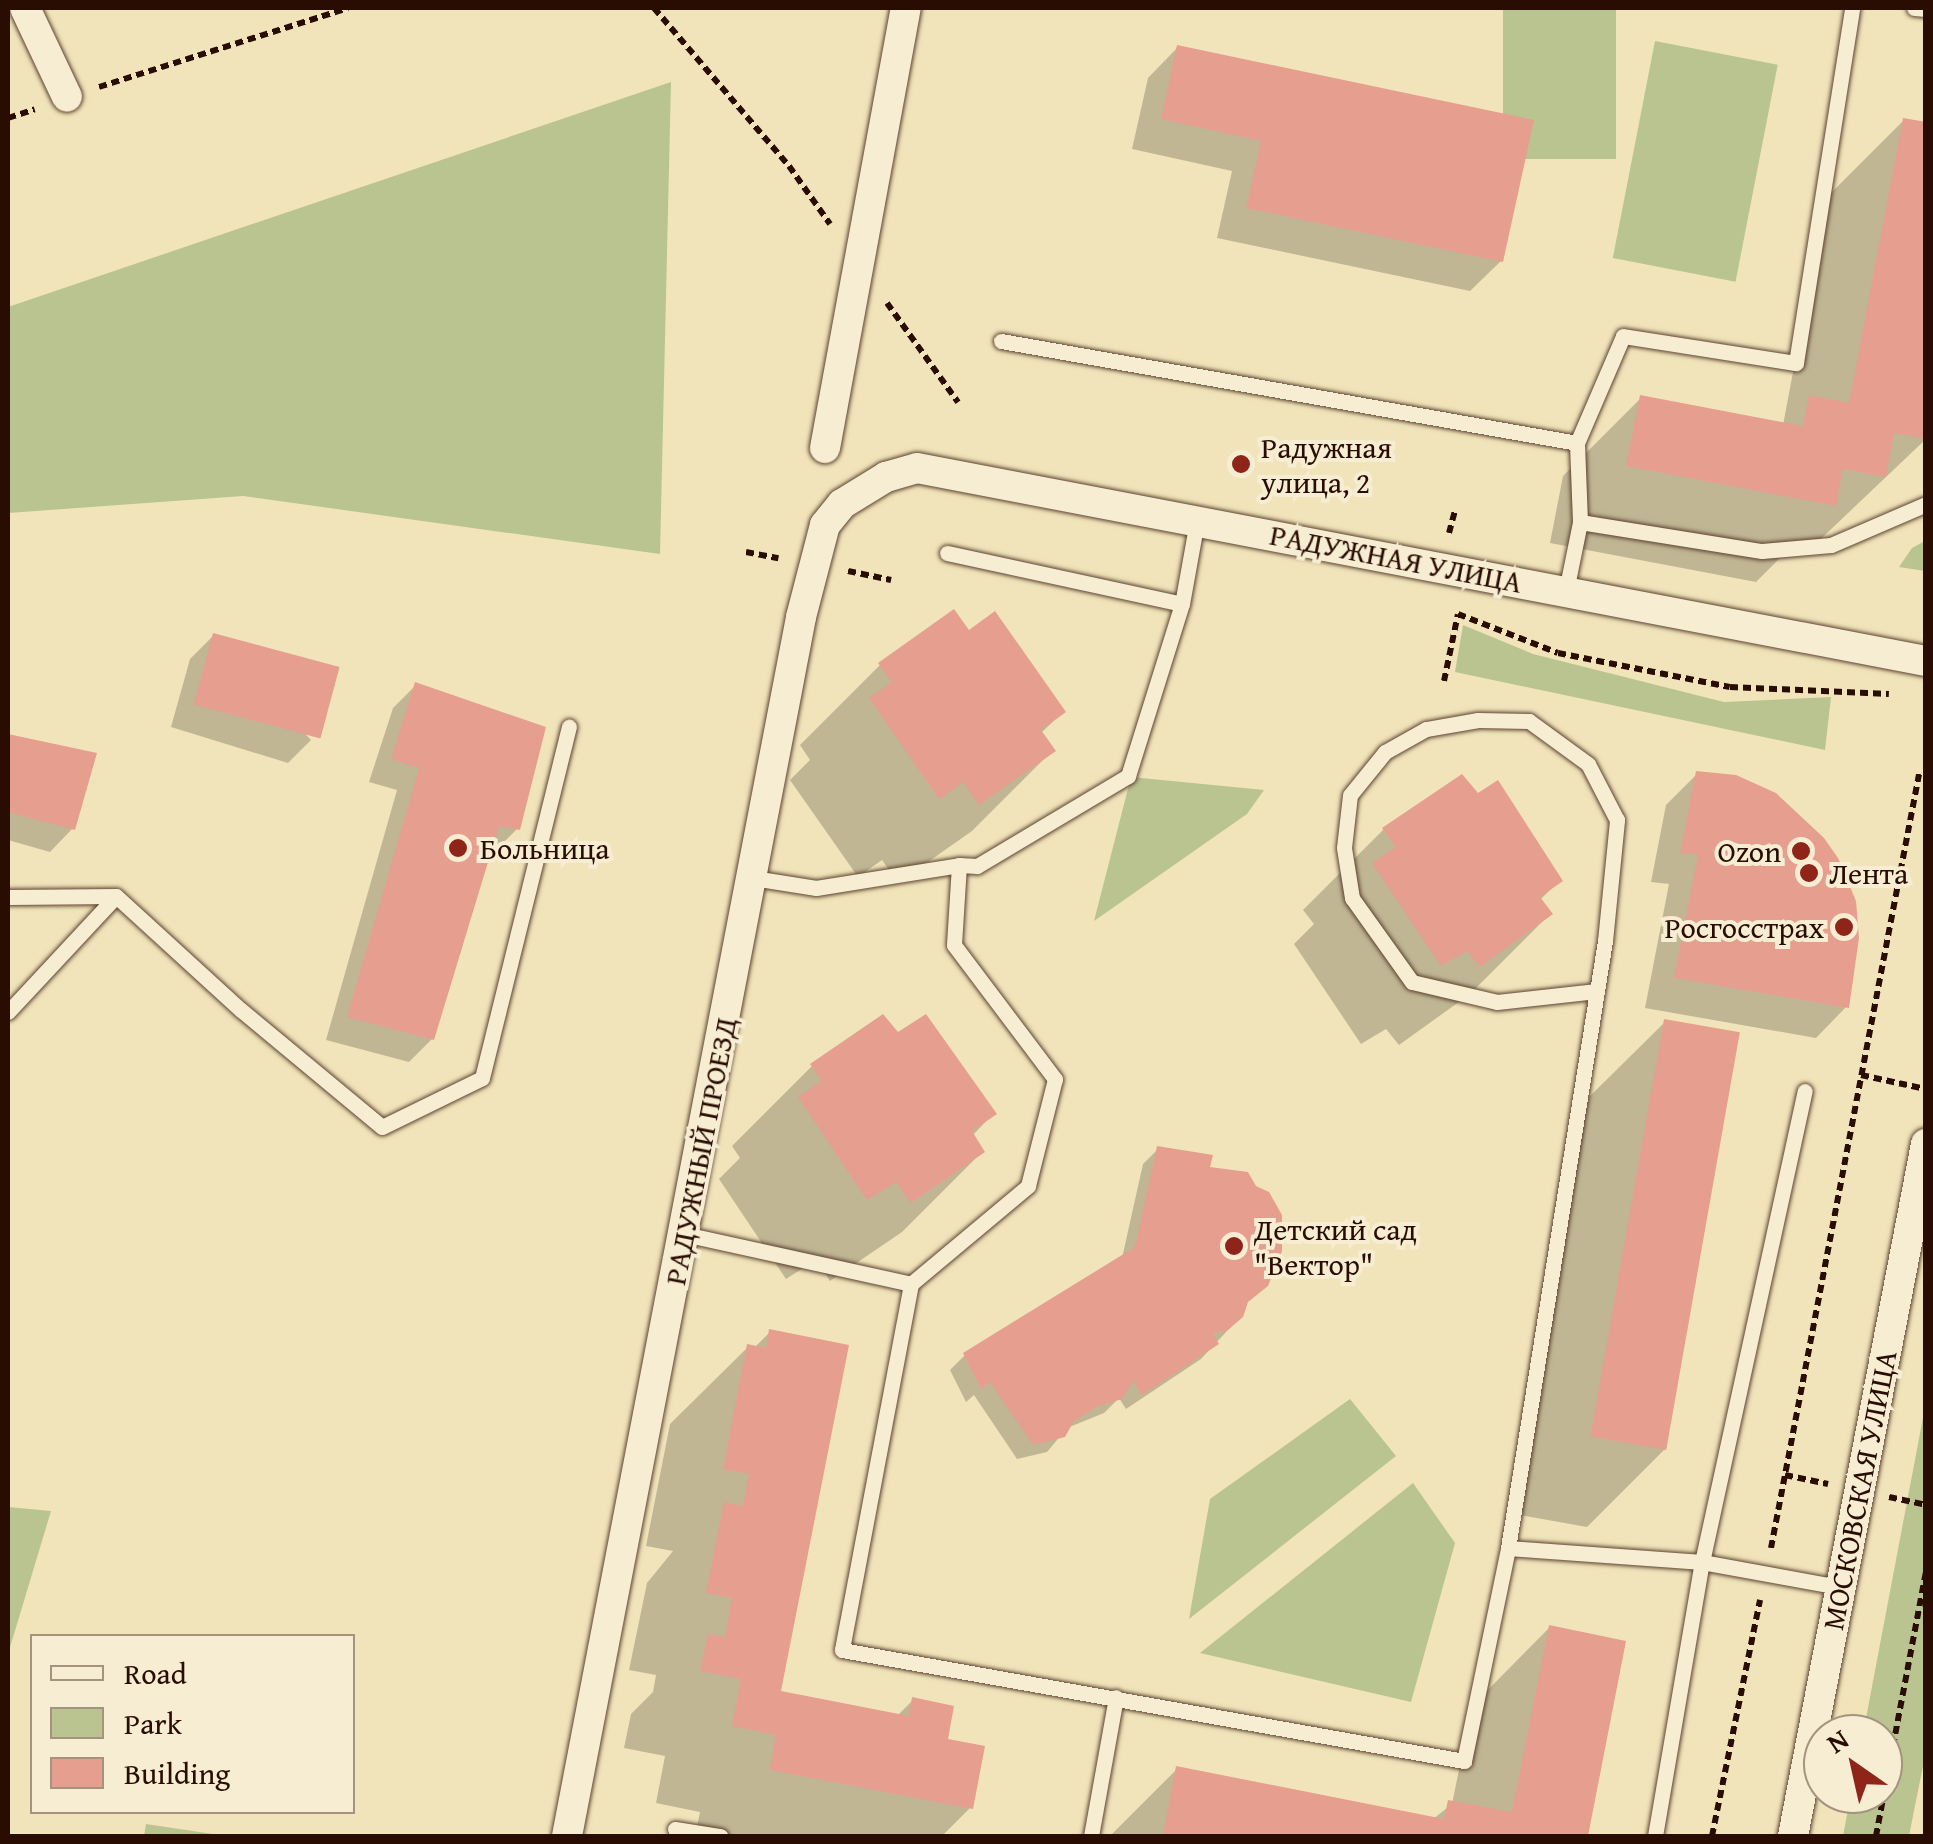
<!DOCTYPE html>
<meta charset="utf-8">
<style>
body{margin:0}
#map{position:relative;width:1933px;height:1844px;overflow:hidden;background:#f1e4ba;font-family:"Gentium Book Plus",serif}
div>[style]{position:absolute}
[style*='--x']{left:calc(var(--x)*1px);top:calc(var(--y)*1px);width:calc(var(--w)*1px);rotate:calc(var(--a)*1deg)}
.green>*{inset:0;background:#b9c490;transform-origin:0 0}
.shadow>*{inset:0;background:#0003}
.building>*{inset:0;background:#e69e8f;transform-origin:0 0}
.path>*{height:6px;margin-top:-3px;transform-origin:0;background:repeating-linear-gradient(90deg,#2a0d02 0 8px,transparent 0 13px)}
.roads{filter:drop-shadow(0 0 2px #5c4330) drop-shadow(0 0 2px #5c4330)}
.service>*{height:15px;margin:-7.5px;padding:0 7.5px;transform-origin:7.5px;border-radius:7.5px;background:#f6edd2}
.minor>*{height:30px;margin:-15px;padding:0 15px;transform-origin:15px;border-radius:15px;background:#f6edd2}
.dots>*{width:28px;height:28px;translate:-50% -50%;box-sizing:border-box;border:5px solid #f6edd2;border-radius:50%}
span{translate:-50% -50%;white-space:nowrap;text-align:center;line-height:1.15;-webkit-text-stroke:8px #f6edd2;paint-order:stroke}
.poi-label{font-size:30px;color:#2a0d02}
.left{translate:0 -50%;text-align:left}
.right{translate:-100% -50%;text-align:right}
.street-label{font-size:30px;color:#2a0d02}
.frame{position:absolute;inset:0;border:10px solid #2a0d02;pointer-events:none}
.legend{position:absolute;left:30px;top:1634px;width:325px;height:180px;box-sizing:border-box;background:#f6edd2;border:2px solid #a4937f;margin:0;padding:12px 18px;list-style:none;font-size:30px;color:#2a0d02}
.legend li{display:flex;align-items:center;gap:20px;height:50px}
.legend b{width:50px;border:2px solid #a4937f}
.north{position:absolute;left:1803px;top:1714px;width:100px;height:100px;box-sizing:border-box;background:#f6edd2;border:2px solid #a4937f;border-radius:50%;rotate:326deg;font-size:28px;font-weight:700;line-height:40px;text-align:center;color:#2a0d02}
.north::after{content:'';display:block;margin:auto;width:35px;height:45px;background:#8f2418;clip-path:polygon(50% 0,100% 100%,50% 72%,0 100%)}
</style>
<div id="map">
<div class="green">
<i style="left:1503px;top:8px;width:113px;height:151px"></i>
<i style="left:1655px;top:41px;width:125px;height:221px;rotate:11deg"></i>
<i style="clip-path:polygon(671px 82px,660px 554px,243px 496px,8px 513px,8px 307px)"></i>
<i style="clip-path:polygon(1925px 541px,1925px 571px,1899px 567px,1912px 548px)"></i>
<i style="clip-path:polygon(1463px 625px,1533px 654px,1724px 702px,1831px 697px,1825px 750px,1455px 672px)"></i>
<i style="clip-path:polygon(1131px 777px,1264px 790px,1247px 814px,1094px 921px)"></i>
<i style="clip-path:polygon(1350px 1399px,1396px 1456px,1189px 1619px,1210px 1499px)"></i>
<i style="clip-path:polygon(1925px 1407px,1926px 1751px,1909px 1836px,1843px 1836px,1851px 1794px,1883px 1794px,1883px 1734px,1863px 1734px)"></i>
<i style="clip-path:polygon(1413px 1483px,1455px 1543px,1411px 1702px,1200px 1653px)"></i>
<i style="clip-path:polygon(8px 1507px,51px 1511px,8px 1654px)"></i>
<i style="clip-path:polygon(146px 1824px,226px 1836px,144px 1836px)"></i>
</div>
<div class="shadow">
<i style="clip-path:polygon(1178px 47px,1501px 261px,1470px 291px,1217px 238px,1232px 171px,1132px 149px,1148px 78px)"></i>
<i style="clip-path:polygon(1904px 120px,1926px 124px,1926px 439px,1806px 553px,1788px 550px,1756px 582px,1550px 543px,1563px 476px,1641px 398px,1783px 425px,1826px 198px)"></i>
<i style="clip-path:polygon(968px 633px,1063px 712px,1040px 734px,1052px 751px,972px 831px,898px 883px,882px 860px,858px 877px,790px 780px,810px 760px,800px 745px,880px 665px)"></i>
<i style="clip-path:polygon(213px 636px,311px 740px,288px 763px,171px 727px,190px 659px)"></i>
<i style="clip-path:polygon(416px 685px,517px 829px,494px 852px,489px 851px,432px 1039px,409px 1062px,326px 1040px,397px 790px,369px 782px,393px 708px)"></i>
<i style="clip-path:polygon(8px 736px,94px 755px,73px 828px,50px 852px,8px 840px)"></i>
<i style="clip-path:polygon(1697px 774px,1846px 1007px,1816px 1038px,1645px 1008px,1669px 884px,1651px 882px,1666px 805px)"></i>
<i style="clip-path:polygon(1462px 777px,1559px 881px,1540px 900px,1550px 914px,1470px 994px,1399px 1045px,1386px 1029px,1361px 1044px,1294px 944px,1314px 924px,1303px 910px,1383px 830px)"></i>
<i style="clip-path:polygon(1665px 1022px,1665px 1449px,1587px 1527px,1514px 1514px,1587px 1099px)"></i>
<i style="clip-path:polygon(812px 1066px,994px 1113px,972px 1136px,982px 1152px,902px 1232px,830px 1281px,816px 1260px,786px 1279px,719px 1179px,740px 1158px,732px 1146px)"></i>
<i style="clip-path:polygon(1158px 1149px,1207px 1169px,1245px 1305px,1241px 1316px,1201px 1359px,1126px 1409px,1119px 1398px,1104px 1413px,1067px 1428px,1047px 1452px,1017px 1459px,974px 1395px,966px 1402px,950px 1370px,965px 1355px,1122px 1258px,1143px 1164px)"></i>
<i style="clip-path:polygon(770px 1332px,778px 1693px,897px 1716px,913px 1700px,945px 1741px,970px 1808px,942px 1836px,695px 1836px,700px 1812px,656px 1803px,665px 1756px,624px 1748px,631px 1714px,653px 1692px,656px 1675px,629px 1670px,647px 1583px,673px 1551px,646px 1546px,670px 1424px,748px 1347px,754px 1348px)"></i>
<i style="clip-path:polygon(1549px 1628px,1623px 1643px,1585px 1836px,1110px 1836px,1177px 1769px,1433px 1819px,1452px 1804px,1472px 1706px)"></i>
</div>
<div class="building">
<i style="clip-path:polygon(1177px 45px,1534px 120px,1503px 262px,1246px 208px,1261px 141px,1161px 119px)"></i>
<i style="clip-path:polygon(1903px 118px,1926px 122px,1926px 439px,1894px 433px,1886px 477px,1843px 469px,1836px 506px,1626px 466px,1640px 395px,1803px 426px,1809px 395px,1849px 403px)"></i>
<i style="clip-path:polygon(954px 609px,969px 630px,995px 611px,1066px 712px,1041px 730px,1056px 751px,979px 805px,963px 782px,939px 799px,869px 698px,892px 682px,878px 663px)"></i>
<i style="left:213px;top:633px;width:131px;height:74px;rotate:15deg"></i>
<i style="clip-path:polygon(415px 682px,546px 727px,520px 830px,499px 826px,434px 1040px,347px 1017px,419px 768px,391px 759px)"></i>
<i style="clip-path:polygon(8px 734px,97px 753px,75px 830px,8px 812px)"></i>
<i style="clip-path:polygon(1696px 771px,1736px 775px,1776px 793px,1824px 838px,1838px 858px,1856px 901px,1859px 938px,1849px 1008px,1674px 978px,1698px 854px,1680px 853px)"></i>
<i style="clip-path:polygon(1462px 774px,1478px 793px,1498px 780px,1563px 881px,1540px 897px,1553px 914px,1480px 967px,1467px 951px,1441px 966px,1372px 863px,1396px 847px,1382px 828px)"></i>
<i style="clip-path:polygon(883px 1014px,898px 1032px,926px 1014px,997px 1114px,972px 1131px,985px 1152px,911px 1203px,896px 1182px,867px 1200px,798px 1097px,822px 1081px,810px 1064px)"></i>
<i style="left:1664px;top:1019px;width:77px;height:424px;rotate:10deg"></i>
<i style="clip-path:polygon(1157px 1146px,1213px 1155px,1210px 1167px,1248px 1172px,1256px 1186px,1269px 1192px,1282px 1215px,1282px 1251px,1268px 1286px,1248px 1302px,1243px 1317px,1228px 1330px,1213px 1333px,1219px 1344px,1142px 1395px,1133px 1381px,1122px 1399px,1096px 1407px,1074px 1421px,1065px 1437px,1033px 1445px,990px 1382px,981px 1389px,963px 1353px,1135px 1247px)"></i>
<i style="clip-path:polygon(769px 1329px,849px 1345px,781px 1691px,909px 1716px,912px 1697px,954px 1706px,948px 1739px,985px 1746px,973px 1809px,770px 1770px,776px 1735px,732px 1726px,741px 1679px,700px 1671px,708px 1634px,725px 1637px,732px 1598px,706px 1593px,724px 1502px,743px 1506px,749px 1474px,723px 1469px,747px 1344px,766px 1348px)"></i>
<i style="clip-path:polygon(1549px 1625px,1626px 1641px,1588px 1836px,1163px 1835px,1176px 1766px,1444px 1819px,1448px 1800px,1512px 1812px)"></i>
</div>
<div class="path">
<i style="--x:654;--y:8;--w:208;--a:49.5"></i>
<i style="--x:789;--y:166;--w:71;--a:54.7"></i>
<i style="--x:99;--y:87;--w:261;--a:-17.6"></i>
<i style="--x:8;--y:118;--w:28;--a:-18"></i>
<i style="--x:887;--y:303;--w:122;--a:54.4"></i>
<i style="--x:1449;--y:533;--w:24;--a:-75"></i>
<i style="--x:746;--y:552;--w:33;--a:11"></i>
<i style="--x:848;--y:571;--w:44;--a:11.8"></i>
<i style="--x:1444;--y:681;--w:68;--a:-78.2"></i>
<i style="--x:1458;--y:614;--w:107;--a:21.3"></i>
<i style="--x:1558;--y:653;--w:175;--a:11.2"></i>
<i style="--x:1730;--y:687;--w:159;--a:2.5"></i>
<i style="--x:1861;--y:1075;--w:66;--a:12.2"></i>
<i style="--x:1785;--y:1475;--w:44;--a:11.8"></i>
<i style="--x:1889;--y:1497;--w:38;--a:12"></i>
<i style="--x:1771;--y:1548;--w:788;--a:-79.17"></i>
<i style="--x:1712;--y:1836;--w:241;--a:-78.5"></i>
<i style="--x:1876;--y:1836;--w:270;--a:-79.3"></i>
</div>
<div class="roads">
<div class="service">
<i style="--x:1914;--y:8;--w:12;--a:5"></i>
<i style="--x:1001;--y:341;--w:585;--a:10.04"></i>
<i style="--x:1580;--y:522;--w:184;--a:9.1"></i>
<i style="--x:1762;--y:551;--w:69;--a:-5"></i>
<i style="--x:1831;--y:545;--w:103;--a:-23.3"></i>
<i style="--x:947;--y:553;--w:240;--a:12.2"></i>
<i style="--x:1566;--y:591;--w:70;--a:-78.5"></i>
<i style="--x:1580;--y:522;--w:79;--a:-92.2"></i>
<i style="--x:1577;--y:443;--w:116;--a:-66.7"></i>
<i style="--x:1623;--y:336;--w:175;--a:8.9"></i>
<i style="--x:1796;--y:363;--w:359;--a:-81"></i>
<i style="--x:959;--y:865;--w:80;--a:93.6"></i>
<i style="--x:954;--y:945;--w:168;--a:53"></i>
<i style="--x:1055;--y:1079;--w:110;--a:104.2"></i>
<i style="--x:1028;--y:1186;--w:153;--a:140.1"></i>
<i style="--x:911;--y:1284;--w:372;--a:100.7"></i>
<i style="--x:842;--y:1650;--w:632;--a:10.12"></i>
<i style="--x:1464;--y:1761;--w:217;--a:-78.3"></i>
<i style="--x:1508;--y:1548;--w:195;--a:4.1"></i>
<i style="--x:1702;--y:1562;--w:140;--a:10.3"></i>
<i style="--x:753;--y:878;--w:64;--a:9"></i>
<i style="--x:816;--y:888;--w:145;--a:-9.1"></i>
<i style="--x:959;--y:865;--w:18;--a:3"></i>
<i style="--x:977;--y:866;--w:176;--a:-30.8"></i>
<i style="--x:1128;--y:776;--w:180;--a:-72.6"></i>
<i style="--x:1182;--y:604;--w:84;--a:-79.8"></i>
<i style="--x:8;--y:897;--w:108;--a:-0.5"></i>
<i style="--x:8;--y:1012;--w:158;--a:-47"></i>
<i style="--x:116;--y:896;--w:169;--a:42.4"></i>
<i style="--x:241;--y:1010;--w:183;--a:39.7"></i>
<i style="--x:382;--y:1127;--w:111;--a:-26.1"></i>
<i style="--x:482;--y:1078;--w:362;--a:-76.1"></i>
<i style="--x:684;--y:1234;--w:232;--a:12.4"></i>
<i style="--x:1508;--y:1548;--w:615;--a:-80.92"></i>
<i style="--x:1605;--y:941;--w:122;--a:-84.3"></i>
<i style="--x:1617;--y:820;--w:63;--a:-117.4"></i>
<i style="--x:1588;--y:764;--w:73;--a:-143.9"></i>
<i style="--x:1529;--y:721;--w:51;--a:-178.9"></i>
<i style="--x:1478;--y:720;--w:53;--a:170.2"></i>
<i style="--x:1426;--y:729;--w:47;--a:150.7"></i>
<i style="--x:1385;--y:752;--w:55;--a:129.1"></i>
<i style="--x:1350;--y:795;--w:53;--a:96.5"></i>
<i style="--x:1344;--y:848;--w:51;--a:80.9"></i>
<i style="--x:1352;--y:898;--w:103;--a:54.5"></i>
<i style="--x:1412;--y:982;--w:87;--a:13.2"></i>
<i style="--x:1497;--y:1002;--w:100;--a:-6.3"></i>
<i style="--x:675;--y:1829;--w:46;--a:8.8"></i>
<i style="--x:1091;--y:1836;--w:141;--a:-79.8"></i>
<i style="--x:1655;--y:1836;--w:278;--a:-80.3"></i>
<i style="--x:1702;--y:1562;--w:482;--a:-77.7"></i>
</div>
<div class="minor">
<i style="--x:25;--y:8;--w:98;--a:64.7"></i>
<i style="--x:825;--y:448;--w:447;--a:-79.6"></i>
<i style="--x:567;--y:1836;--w:1241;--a:-79.13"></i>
<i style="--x:801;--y:617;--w:95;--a:-75.4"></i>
<i style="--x:825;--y:525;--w:27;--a:-51"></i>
<i style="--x:842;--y:504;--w:52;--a:-31.5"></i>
<i style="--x:886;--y:477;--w:32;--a:-16"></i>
<i style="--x:917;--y:468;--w:1027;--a:10.83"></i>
<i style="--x:1793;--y:1836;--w:705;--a:-79.12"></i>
</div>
</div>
<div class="dots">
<i style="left:1241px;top:464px;background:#8f2418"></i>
<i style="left:458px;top:848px;background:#8f2418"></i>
<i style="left:1801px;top:851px;background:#8f2418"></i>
<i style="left:1809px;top:873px;background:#8f2418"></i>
<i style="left:1844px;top:927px;background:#8f2418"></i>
<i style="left:1234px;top:1246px;background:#8f2418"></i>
</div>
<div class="poi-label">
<span class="left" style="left:1261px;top:464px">Радужная<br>улица, 2</span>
<span class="left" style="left:480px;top:848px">Больница</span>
<span class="right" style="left:1781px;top:851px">Ozon</span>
<span class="left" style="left:1829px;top:873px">Лента</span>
<span class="right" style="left:1824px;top:927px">Росгосстрах</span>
<span class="left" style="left:1254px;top:1246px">Детский сад<br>"Вектор"</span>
</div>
<div class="street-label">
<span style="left:1396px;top:558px;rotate:11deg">РАДУЖНАЯ УЛИЦА</span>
<span style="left:700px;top:1151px;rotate:-79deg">РАДУЖНЫЙ ПРОЕЗД</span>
<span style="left:1859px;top:1490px;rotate:-79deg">МОСКОВСКАЯ УЛИЦА</span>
</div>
<div class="frame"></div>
<ul class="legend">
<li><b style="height:12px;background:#f6edd2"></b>Road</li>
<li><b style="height:28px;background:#b9c490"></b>Park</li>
<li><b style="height:28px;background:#e69e8f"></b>Building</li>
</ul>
<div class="north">N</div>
</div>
